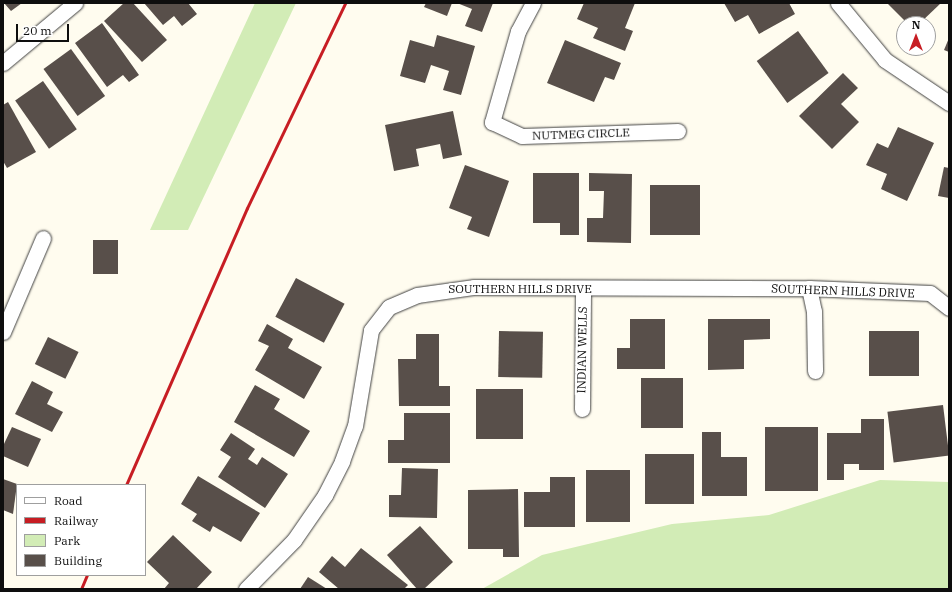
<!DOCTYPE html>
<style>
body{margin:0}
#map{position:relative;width:952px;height:592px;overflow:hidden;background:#fffcef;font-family:"IBM Plex Serif",serif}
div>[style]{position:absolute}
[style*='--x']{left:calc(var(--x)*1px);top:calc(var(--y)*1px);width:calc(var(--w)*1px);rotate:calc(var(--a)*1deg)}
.green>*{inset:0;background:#d2ecb6}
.building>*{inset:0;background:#584f4a;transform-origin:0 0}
.roads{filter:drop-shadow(0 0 1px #414141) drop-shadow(0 0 1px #414141)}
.minor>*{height:15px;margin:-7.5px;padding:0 7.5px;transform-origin:7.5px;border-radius:7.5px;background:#fff}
.rail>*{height:3px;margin:-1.5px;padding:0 1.5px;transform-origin:1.5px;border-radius:1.5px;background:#c71d23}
span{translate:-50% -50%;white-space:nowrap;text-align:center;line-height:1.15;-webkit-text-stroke:4px #fff;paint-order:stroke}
.street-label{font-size:12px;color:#0e0e0e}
.frame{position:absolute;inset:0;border:4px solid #0e0e0e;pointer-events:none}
.legend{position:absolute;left:16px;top:484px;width:130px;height:92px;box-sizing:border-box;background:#fff;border:1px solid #9f9f9f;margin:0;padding:5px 7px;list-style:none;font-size:12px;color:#0e0e0e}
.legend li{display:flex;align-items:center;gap:8px;height:20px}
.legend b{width:20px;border:1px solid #9f9f9f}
.north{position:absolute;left:896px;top:16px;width:40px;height:40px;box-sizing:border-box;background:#fff;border:1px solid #9f9f9f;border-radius:50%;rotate:0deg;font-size:11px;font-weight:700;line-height:16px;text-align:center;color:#0e0e0e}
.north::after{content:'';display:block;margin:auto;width:14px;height:18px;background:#c71d23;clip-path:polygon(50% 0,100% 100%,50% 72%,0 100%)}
.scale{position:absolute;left:16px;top:24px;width:53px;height:18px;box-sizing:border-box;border:2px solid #0e0e0e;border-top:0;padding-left:5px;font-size:12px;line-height:14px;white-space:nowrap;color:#0e0e0e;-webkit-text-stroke:3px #fff;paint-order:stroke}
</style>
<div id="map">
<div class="green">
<i style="clip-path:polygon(255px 3px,296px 3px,188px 230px,150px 230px)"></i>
<i style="clip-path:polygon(880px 480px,949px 482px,949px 589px,482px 589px,542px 555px,672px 524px,769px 515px)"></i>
</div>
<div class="building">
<i style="clip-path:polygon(4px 3px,22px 3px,11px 11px)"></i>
<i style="clip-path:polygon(124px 3px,133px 3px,167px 40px,142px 62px,104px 21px)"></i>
<i style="clip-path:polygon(144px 3px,188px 3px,197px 14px,182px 26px,174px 16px,163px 25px)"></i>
<i style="clip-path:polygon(426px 3px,452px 3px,447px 16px,424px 7px)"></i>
<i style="clip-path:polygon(457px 3px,493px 3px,482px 32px,465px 26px,472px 9px)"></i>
<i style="clip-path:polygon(584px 3px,635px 3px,625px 28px,633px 31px,625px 51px,593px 38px,598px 28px,577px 19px)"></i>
<i style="clip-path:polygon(724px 3px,789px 3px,795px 14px,759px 34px,748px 15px,735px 22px)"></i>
<i style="clip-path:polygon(887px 3px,941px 3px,919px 24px,908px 24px)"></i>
<i style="clip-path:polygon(102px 23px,139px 75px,129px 82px,123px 75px,107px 87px,75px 43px)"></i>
<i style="left:798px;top:31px;width:52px;height:51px;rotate:54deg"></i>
<i style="clip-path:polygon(437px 35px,475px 46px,461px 95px,443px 90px,449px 71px,431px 65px,425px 83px,400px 76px,410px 40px,434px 47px)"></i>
<i style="clip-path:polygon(949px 38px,949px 52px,944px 50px)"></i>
<i style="clip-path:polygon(565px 40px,621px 63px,614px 80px,605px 77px,594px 102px,547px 83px)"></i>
<i style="left:71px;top:49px;width:58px;height:34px;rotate:54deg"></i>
<i style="clip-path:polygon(843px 73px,858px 88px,841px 104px,859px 122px,832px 149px,799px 116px)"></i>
<i style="left:43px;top:81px;width:59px;height:34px;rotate:55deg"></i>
<i style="clip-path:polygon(8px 102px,36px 152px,7px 168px,3px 161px,3px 105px)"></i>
<i style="clip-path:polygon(453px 111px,462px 155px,443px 159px,440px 144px,416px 149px,419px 166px,394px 171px,385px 125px)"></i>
<i style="clip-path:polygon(898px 127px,934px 143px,907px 201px,881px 189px,887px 174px,866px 165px,877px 143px,888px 148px)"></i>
<i style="clip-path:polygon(465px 165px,509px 181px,489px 237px,467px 229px,472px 217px,449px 208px)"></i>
<i style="clip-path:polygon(944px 167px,949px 168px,949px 198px,938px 196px)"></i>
<i style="clip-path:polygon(533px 173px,579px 173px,579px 235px,560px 235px,560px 223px,533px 223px)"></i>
<i style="clip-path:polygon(589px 173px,632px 174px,631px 243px,587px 242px,587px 218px,603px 218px,604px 191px,589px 191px)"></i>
<i style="left:650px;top:185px;width:50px;height:50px"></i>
<i style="left:93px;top:240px;width:25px;height:34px"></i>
<i style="left:296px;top:278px;width:55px;height:44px;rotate:28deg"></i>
<i style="clip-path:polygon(630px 319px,665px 319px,665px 369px,617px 369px,617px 348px,630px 348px)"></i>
<i style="clip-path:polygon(708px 319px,770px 319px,770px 339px,744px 340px,744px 369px,708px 370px)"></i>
<i style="clip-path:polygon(267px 324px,293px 339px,288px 348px,322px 367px,304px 399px,255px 370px,269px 346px,258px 341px)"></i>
<i style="left:499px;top:331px;width:44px;height:46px;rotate:1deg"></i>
<i style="left:869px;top:331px;width:50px;height:45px"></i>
<i style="clip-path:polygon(416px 334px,439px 334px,439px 386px,450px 386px,450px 406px,399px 406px,398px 359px,416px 359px)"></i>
<i style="left:48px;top:337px;width:34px;height:30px;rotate:26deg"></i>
<i style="left:641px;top:378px;width:42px;height:50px"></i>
<i style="clip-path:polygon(32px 381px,53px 392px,47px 404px,63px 412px,52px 432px,15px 414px)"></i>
<i style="clip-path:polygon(255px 385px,280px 399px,274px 409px,310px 431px,294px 457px,234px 422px)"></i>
<i style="left:476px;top:389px;width:47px;height:50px"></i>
<i style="left:943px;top:405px;width:51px;height:56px;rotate:83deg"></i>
<i style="clip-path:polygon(404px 413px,450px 413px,450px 463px,388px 463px,388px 440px,404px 440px)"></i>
<i style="clip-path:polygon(861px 419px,884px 419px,884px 470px,859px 470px,859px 464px,844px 464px,844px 480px,827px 480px,827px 433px,861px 433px)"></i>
<i style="clip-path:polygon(12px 427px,41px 439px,28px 467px,3px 456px,3px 446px)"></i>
<i style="left:818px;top:427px;width:64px;height:53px;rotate:90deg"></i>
<i style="clip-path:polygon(702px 432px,721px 432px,721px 457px,747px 457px,747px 496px,702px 496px)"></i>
<i style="clip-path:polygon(231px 433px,255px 449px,248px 459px,257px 465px,262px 457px,288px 474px,265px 508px,218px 477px,231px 457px,220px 450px)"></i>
<i style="left:645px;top:454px;width:49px;height:50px"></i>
<i style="clip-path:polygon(402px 468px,438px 469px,437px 518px,389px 517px,389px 495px,401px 495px)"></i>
<i style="left:586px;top:470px;width:44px;height:52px"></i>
<i style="clip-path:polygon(198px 476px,260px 513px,241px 542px,213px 526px,210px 532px,192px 521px,197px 514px,181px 504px)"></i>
<i style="clip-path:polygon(550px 477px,575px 477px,575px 527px,524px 527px,524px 492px,550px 492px)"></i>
<i style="clip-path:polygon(3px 479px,17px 484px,13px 514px,3px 510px)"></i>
<i style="clip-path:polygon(518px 489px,519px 557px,503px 557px,503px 549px,468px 549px,468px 490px)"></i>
<i style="clip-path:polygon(420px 526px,453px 562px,424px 589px,417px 589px,387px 555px)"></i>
<i style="clip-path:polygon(173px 535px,212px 572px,196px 589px,164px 589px,169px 583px,147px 562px)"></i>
<i style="clip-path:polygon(361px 548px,408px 585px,404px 589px,339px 589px,319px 572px,332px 556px,345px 567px)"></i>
<i style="clip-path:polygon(308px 577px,327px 589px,300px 589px)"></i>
</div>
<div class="roads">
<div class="minor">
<i style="--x:533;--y:3;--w:32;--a:118"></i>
<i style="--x:518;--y:31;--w:95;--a:105.9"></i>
<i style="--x:492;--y:122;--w:33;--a:25"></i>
<i style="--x:522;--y:136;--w:156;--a:-1.8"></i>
<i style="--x:838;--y:3;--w:74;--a:50.5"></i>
<i style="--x:885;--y:60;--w:77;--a:33.9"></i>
<i style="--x:3;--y:63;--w:94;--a:-39.8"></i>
<i style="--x:809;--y:288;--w:24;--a:78"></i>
<i style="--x:814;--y:311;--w:60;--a:89"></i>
<i style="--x:3;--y:332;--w:102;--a:-66.9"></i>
<i style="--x:582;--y:409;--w:119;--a:-89.5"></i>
<i style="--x:246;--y:589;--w:69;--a:-45.6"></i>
<i style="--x:294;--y:540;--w:55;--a:-55.4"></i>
<i style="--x:325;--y:495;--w:38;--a:-63"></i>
<i style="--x:342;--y:461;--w:37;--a:-70"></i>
<i style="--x:355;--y:426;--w:97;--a:-80.5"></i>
<i style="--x:371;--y:330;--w:29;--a:-52"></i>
<i style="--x:389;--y:307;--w:30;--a:-23"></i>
<i style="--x:417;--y:295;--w:58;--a:-8"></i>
<i style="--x:474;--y:287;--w:335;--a:0.2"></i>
<i style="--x:809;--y:288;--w:121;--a:2.4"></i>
<i style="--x:930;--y:293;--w:24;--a:38"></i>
</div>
</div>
<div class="rail">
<i style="--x:126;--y:485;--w:302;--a:-66.4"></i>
<i style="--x:247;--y:208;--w:227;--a:-64.4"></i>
<i style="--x:81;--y:589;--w:15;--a:-67"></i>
</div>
<div class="street-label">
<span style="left:581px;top:134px;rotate:-2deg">NUTMEG CIRCLE</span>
<span style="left:520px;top:289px">SOUTHERN HILLS DRIVE</span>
<span style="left:843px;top:291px;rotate:2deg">SOUTHERN HILLS DRIVE</span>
<span style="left:582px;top:350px;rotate:-89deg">INDIAN WELLS</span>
</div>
<div class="frame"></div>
<ul class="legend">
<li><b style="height:5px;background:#fff"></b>Road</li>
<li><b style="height:5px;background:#c71d23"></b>Railway</li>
<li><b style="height:11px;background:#d2ecb6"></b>Park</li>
<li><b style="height:11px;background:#584f4a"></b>Building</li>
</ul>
<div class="north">N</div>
<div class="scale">20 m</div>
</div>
